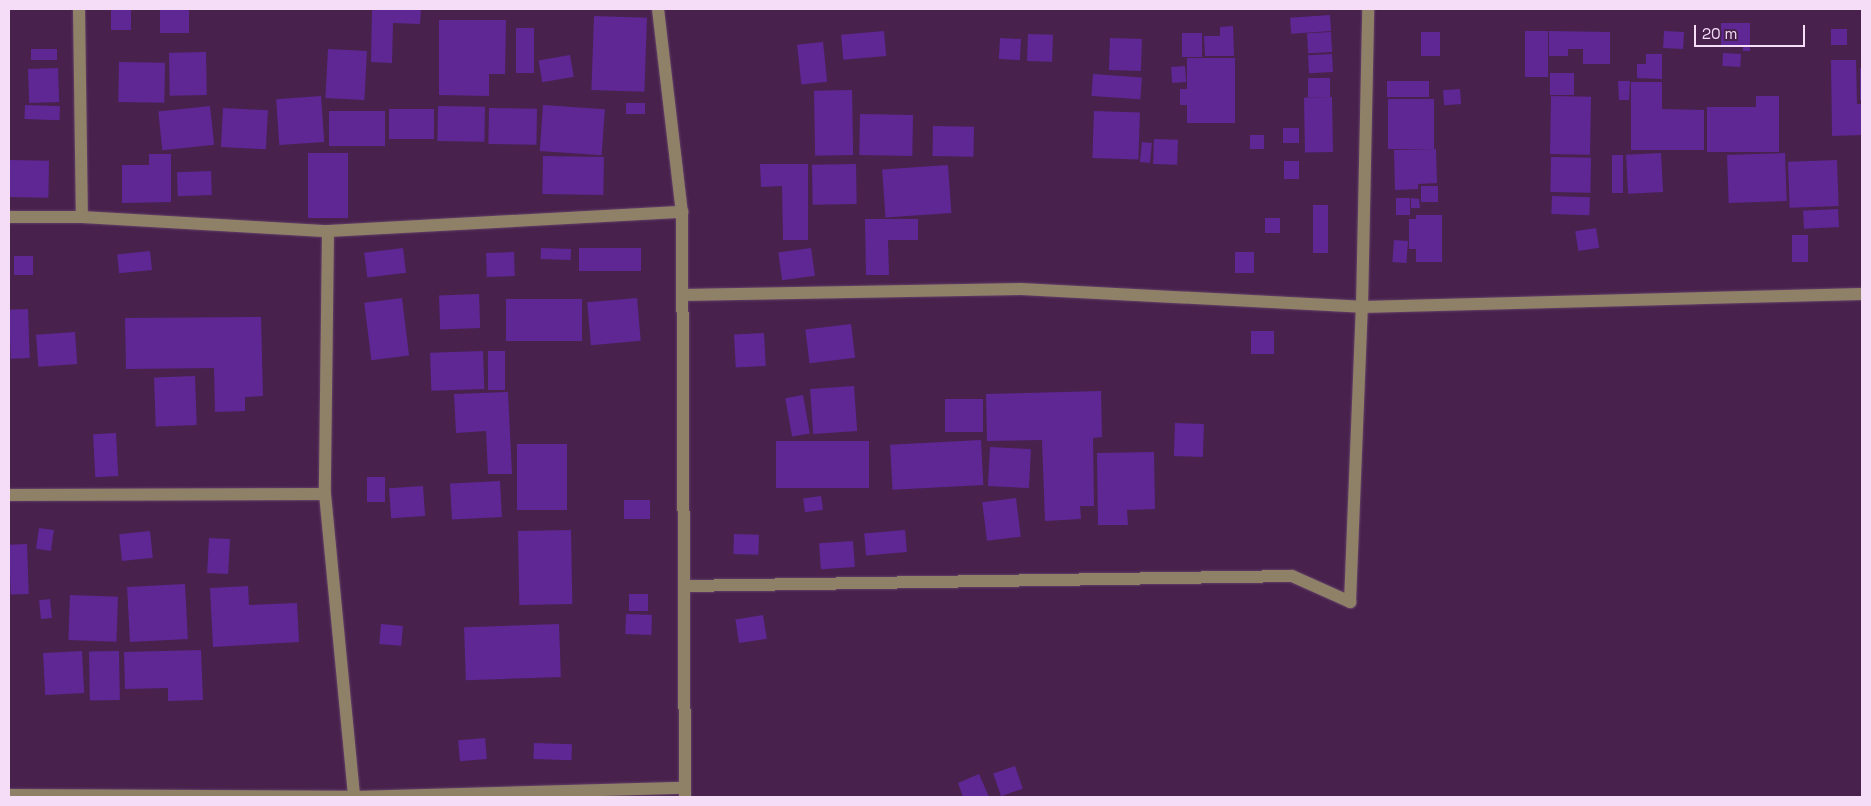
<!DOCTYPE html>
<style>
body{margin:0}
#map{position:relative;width:1871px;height:806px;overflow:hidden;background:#48224d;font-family:"Space Grotesk",sans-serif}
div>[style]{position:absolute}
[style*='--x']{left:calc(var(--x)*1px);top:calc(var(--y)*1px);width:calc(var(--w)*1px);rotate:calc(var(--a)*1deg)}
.building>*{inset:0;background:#5e2794;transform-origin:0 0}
.roads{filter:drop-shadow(0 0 1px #644068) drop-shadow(0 0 1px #644068)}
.minor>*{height:12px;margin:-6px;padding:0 6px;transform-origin:6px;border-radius:6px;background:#8f8168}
span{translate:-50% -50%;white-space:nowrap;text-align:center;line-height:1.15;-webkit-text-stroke:4px #48224d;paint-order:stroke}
.frame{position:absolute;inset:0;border:10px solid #f5ddf8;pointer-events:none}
.scale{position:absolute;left:1694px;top:25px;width:111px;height:22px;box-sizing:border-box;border:2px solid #f5ddf8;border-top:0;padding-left:6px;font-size:15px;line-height:18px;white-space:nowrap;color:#f5ddf8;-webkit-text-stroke:4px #48224d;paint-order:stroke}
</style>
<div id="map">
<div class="building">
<i style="left:111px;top:9px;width:20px;height:21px"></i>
<i style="left:160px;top:9px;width:29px;height:24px"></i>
<i style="clip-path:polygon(372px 9px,421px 9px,420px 24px,393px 23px,392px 63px,371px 62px)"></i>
<i style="left:1330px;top:15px;width:16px;height:40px;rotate:86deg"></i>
<i style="left:594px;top:16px;width:53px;height:74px;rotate:2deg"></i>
<i style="clip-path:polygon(439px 20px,506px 20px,505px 74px,489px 74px,489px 96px,439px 95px)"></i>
<i style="clip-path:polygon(1721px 23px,1750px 23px,1750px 51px,1743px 51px,1743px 45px,1721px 45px)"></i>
<i style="clip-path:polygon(1233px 26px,1234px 56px,1205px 56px,1204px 36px,1220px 36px,1220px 27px)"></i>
<i style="left:516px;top:28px;width:18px;height:45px"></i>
<i style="left:1831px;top:29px;width:16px;height:16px"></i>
<i style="left:884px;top:31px;width:25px;height:43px;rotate:85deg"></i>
<i style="left:1525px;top:31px;width:23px;height:46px"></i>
<i style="clip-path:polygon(1549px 31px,1610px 32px,1610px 64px,1583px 64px,1583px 49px,1568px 49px,1568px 56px,1549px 56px)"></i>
<i style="left:1331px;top:32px;width:20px;height:24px;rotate:87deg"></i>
<i style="left:1421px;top:32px;width:19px;height:24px"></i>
<i style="left:1684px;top:32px;width:17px;height:20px;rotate:93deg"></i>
<i style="left:1182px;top:33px;width:20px;height:24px"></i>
<i style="left:1028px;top:34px;width:25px;height:27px;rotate:2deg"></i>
<i style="left:1000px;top:38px;width:21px;height:21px;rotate:3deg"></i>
<i style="left:1110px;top:38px;width:32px;height:32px;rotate:2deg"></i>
<i style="left:823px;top:42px;width:40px;height:26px;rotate:84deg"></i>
<i style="left:31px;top:49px;width:26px;height:11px"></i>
<i style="left:328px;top:49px;width:39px;height:49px;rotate:3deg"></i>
<i style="left:206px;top:52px;width:43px;height:37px;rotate:89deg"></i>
<i style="left:1723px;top:53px;width:18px;height:13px;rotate:3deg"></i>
<i style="left:1332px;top:54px;width:18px;height:24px;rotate:87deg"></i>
<i style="clip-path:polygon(1646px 54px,1662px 54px,1662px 79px,1637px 78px,1637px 64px,1646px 64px)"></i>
<i style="left:570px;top:55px;width:22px;height:32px;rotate:80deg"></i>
<i style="left:1187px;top:58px;width:48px;height:65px"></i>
<i style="clip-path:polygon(1831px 60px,1856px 60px,1857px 104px,1862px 104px,1862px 135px,1832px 136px)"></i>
<i style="left:119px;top:62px;width:46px;height:40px;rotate:1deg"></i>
<i style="left:1185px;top:66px;width:16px;height:14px;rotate:86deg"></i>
<i style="left:58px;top:68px;width:34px;height:30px;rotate:88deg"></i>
<i style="left:1860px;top:68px;width:2px;height:32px"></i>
<i style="left:1550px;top:73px;width:24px;height:22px"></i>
<i style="left:1093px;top:74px;width:49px;height:22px;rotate:4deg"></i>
<i style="left:1308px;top:78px;width:22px;height:19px"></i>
<i style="left:1387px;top:81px;width:42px;height:16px"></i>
<i style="clip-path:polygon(1618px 81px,1630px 81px,1629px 100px,1619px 100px)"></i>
<i style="clip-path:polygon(1631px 82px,1662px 82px,1662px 109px,1704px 110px,1704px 150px,1631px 150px)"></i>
<i style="left:1180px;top:89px;width:7px;height:16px"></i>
<i style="left:1460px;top:89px;width:15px;height:17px;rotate:86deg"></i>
<i style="left:852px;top:90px;width:65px;height:38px;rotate:89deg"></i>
<i style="left:321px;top:96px;width:46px;height:45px;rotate:86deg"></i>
<i style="left:1551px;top:96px;width:40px;height:58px;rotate:1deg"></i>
<i style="clip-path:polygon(1756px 96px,1779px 96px,1779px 152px,1707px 152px,1707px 107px,1756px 107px)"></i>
<i style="left:1332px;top:97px;width:55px;height:28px;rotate:89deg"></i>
<i style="left:1388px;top:99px;width:46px;height:50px"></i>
<i style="left:626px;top:103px;width:19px;height:11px"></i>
<i style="left:25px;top:105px;width:35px;height:14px;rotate:2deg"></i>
<i style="left:543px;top:105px;width:62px;height:46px;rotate:4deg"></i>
<i style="left:210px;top:106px;width:39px;height:52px;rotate:84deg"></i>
<i style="left:438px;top:106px;width:47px;height:35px;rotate:1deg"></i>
<i style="left:223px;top:108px;width:45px;height:39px;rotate:3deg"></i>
<i style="left:489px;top:108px;width:48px;height:36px;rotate:1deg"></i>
<i style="left:389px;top:109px;width:45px;height:30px"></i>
<i style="left:385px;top:111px;width:35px;height:56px;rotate:90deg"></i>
<i style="left:1094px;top:111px;width:46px;height:47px;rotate:2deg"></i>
<i style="left:860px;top:114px;width:53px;height:41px;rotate:1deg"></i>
<i style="left:933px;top:126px;width:41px;height:30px;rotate:1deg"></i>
<i style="left:1283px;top:128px;width:16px;height:15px"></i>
<i style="left:1250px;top:135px;width:14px;height:14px"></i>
<i style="left:1154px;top:139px;width:24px;height:25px;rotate:2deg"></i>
<i style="left:1142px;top:142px;width:10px;height:20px;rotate:6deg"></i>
<i style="clip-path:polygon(1436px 149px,1437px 183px,1418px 184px,1418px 189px,1395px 190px,1394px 150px)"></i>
<i style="left:308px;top:153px;width:40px;height:65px"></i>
<i style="left:1661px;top:153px;width:39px;height:35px;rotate:87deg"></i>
<i style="left:1785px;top:153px;width:48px;height:58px;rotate:88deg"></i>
<i style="clip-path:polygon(149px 154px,171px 154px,171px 202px,122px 203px,122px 165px,149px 165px)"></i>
<i style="left:1612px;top:155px;width:11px;height:38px"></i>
<i style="left:543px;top:156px;width:61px;height:38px;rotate:1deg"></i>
<i style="left:1551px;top:157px;width:40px;height:35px;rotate:1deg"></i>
<i style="left:9px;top:160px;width:40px;height:37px;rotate:1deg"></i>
<i style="left:1837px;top:160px;width:46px;height:49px;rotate:88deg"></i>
<i style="left:1284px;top:161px;width:15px;height:18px"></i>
<i style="clip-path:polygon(760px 164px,808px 164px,808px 240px,783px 240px,782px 186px,761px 187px)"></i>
<i style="left:856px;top:164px;width:40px;height:44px;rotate:89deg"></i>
<i style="left:948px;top:165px;width:48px;height:66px;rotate:86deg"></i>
<i style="left:211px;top:171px;width:24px;height:34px;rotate:88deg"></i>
<i style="left:1421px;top:186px;width:17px;height:16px"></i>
<i style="left:1552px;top:196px;width:38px;height:18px;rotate:2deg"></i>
<i style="left:1396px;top:198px;width:14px;height:17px"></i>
<i style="clip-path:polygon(1411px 198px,1419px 199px,1420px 208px,1411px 208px)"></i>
<i style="left:1313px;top:205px;width:15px;height:48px"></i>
<i style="left:1838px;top:209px;width:18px;height:35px;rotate:87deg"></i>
<i style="clip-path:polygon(1416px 215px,1442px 215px,1442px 262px,1416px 262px,1416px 249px,1409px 249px,1409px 219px,1416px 219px)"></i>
<i style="left:1265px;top:218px;width:15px;height:15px"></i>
<i style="clip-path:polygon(865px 219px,918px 219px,918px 240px,888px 240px,889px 275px,866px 275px)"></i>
<i style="left:1596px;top:228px;width:20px;height:21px;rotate:81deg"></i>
<i style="left:1792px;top:235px;width:16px;height:27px"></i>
<i style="left:1394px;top:240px;width:14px;height:22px;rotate:4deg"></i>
<i style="left:403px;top:248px;width:25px;height:39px;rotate:83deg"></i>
<i style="left:541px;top:248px;width:30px;height:11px;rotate:2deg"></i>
<i style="left:579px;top:248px;width:62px;height:23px"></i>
<i style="left:811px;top:248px;width:28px;height:33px;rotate:82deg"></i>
<i style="left:150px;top:251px;width:19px;height:33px;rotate:84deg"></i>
<i style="left:514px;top:252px;width:24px;height:28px;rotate:88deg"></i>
<i style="left:1235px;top:252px;width:19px;height:21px"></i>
<i style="left:14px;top:256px;width:19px;height:19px"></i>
<i style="left:479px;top:294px;width:34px;height:40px;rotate:88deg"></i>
<i style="left:402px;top:298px;width:58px;height:38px;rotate:83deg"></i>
<i style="left:637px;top:298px;width:43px;height:50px;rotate:85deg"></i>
<i style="left:506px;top:299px;width:76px;height:42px"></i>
<i style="left:28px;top:309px;width:49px;height:19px;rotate:88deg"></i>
<i style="clip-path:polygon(261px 317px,263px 396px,245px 397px,245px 411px,215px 412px,214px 368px,126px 369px,125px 318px)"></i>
<i style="left:851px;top:324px;width:34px;height:46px;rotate:83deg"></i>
<i style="left:1251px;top:331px;width:23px;height:23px"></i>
<i style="left:75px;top:332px;width:32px;height:39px;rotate:86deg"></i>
<i style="left:764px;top:333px;width:33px;height:30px;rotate:87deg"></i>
<i style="left:483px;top:351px;width:38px;height:53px;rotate:88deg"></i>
<i style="left:488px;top:351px;width:17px;height:39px"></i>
<i style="left:195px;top:376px;width:49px;height:41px;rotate:88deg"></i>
<i style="left:854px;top:386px;width:45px;height:44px;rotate:86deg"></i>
<i style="clip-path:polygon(1101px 391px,1102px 437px,1093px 438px,1094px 506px,1080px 506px,1081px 519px,1045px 521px,1042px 440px,987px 441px,986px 394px)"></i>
<i style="clip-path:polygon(508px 392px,512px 474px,488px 474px,486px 431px,456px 433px,454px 394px)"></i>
<i style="left:803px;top:395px;width:39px;height:18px;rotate:80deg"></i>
<i style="left:945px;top:399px;width:38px;height:33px"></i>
<i style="left:1175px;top:423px;width:29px;height:33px;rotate:2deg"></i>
<i style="left:116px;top:433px;width:43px;height:23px;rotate:87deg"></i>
<i style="left:981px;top:440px;width:45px;height:91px;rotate:87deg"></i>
<i style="left:776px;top:441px;width:93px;height:47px"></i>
<i style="left:517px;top:444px;width:50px;height:66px"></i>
<i style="left:990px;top:447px;width:41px;height:39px;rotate:3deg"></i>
<i style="clip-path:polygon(1154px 452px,1155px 509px,1127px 510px,1128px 525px,1098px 525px,1097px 453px)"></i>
<i style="left:367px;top:477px;width:18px;height:25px"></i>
<i style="left:500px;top:481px;width:36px;height:50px;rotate:87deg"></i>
<i style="left:423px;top:486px;width:30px;height:34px;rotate:86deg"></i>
<i style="left:821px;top:496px;width:14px;height:18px;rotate:82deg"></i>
<i style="left:1016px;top:498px;width:39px;height:34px;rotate:83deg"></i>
<i style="left:650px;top:500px;width:19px;height:26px;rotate:90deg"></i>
<i style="left:39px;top:528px;width:15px;height:21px;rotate:8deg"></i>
<i style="left:571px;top:530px;width:74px;height:53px;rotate:89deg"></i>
<i style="left:905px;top:530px;width:22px;height:41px;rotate:85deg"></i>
<i style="left:150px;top:531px;width:27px;height:31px;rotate:84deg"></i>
<i style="left:734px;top:534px;width:25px;height:20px;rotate:2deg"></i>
<i style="left:209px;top:538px;width:21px;height:35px;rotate:3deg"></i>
<i style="left:853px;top:541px;width:26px;height:34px;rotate:86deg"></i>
<i style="left:27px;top:544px;width:50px;height:18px;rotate:88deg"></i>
<i style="left:185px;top:584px;width:55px;height:58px;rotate:87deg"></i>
<i style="clip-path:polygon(248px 586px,249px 605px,297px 603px,299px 642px,213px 647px,210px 588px)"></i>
<i style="left:629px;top:594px;width:19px;height:17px"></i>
<i style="left:70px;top:595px;width:48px;height:45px;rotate:2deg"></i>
<i style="left:50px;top:599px;width:19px;height:11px;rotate:84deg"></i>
<i style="left:626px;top:614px;width:26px;height:20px;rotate:2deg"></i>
<i style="left:763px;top:615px;width:24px;height:28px;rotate:81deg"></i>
<i style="left:381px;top:624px;width:22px;height:20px;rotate:5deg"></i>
<i style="left:559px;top:624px;width:53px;height:95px;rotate:88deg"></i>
<i style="clip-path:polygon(201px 650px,203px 700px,168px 701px,168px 688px,125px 689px,124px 652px)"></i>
<i style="left:82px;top:651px;width:42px;height:39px;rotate:87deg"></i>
<i style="left:119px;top:651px;width:49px;height:30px;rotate:89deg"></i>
<i style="left:485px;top:738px;width:21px;height:27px;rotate:85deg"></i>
<i style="left:534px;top:743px;width:38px;height:16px;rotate:2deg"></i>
<i style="left:1015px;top:766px;width:24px;height:23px;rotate:71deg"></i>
<i style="clip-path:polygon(979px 774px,989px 797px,963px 797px,958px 783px)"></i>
</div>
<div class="roads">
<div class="minor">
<i style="--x:79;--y:9;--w:208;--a:89.2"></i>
<i style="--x:658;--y:9;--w:204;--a:83.3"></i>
<i style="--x:682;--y:212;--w:585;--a:89.71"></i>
<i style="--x:9;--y:217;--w:73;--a:0"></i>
<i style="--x:82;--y:217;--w:246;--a:3.3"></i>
<i style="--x:328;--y:231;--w:355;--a:-3.1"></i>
<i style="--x:328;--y:231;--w:263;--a:90.7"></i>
<i style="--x:325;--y:494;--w:304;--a:84.5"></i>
<i style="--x:682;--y:295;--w:339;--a:-1"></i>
<i style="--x:1021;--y:289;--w:341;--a:3"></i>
<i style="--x:1362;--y:307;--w:500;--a:-1.49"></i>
<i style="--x:9;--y:495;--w:316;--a:-0.2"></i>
<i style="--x:684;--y:586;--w:608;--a:-0.94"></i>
<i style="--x:1292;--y:576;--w:64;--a:24.1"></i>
<i style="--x:1350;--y:602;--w:295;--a:-87.7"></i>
<i style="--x:1362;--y:307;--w:298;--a:-88.8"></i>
<i style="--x:9;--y:795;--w:345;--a:0.3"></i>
<i style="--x:354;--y:797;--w:330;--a:-1.6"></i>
</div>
</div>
<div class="frame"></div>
<div class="scale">20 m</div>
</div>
